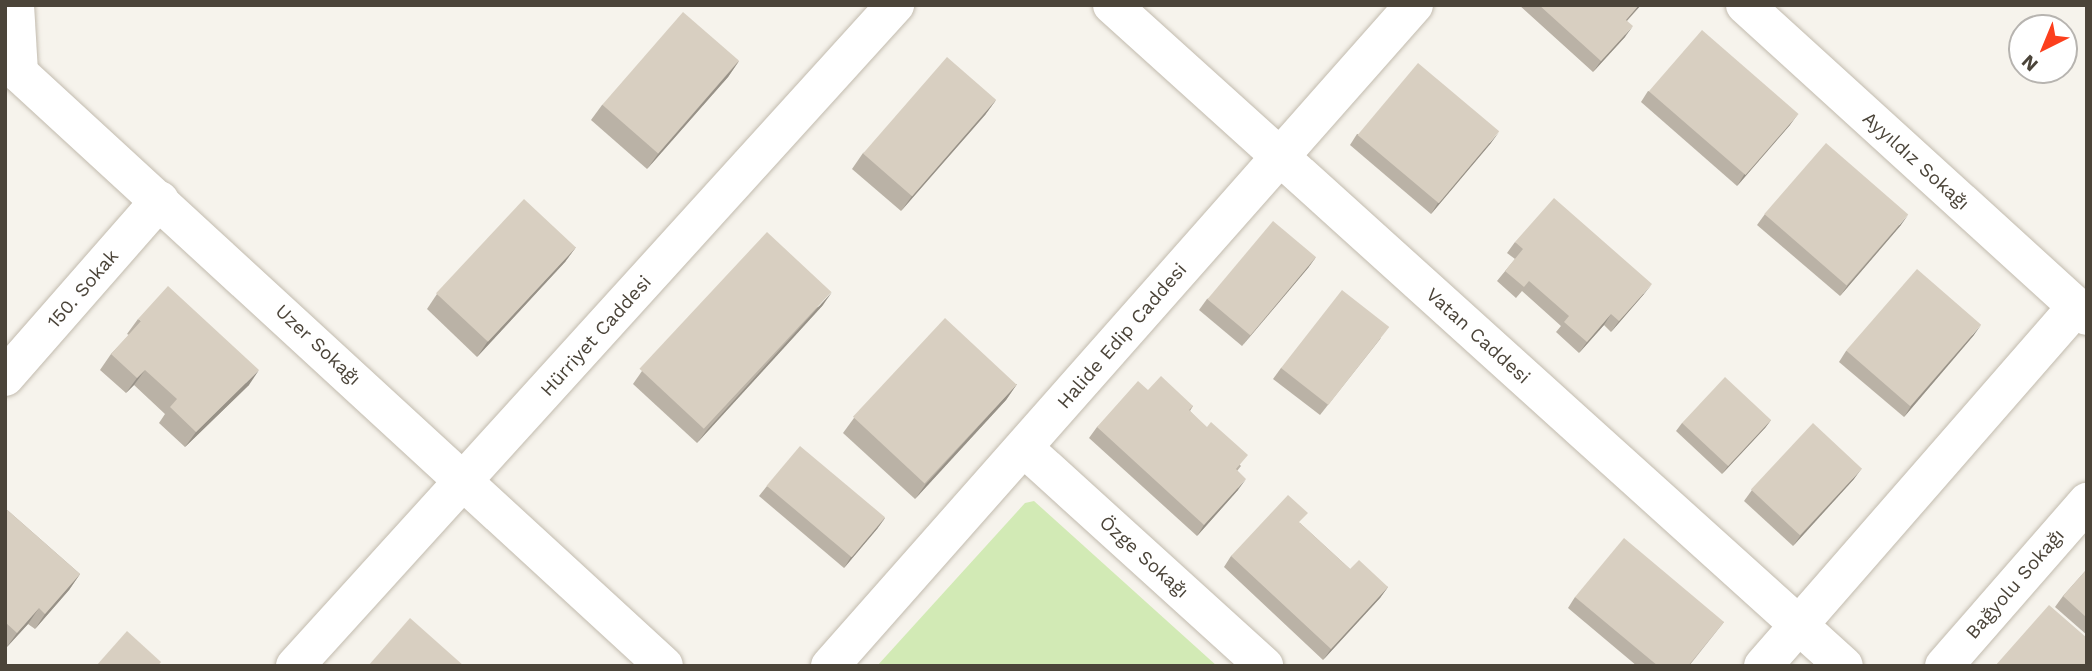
<!DOCTYPE html>
<meta charset="utf-8">
<style>
body{margin:0}
#map{position:relative;width:2092px;height:671px;overflow:hidden;background:#f6f3ec;font-family:"Work Sans",sans-serif}
div>[style]{position:absolute}
[style*='--x']{left:calc(var(--x)*1px);top:calc(var(--y)*1px);width:calc(var(--w)*1px);rotate:calc(var(--a)*1deg)}
.green>*{inset:0;background:#d2eab5}
.roads{filter:drop-shadow(0 0 2px #c2bbae) drop-shadow(0 0 2px #c2bbae)}
.minor>*{height:38px;margin:-19px;padding:0 19px;transform-origin:19px;border-radius:19px;background:#fff}
.tertiary>*{height:38px;margin:-19px;padding:0 19px;transform-origin:19px;border-radius:19px;background:#fff}
.wall>*{inset:0;background:#bab2a6}
.shaded-wall>*{inset:0;background:#979187}
.building>*{inset:0;background:#d8cfc1;transform-origin:0 0}
span{translate:-50% -50%;white-space:nowrap;text-align:center;line-height:1.15;-webkit-text-stroke:5px #fff;paint-order:stroke}
.street-label{font-size:19px;color:#4b4439}
.frame{position:absolute;inset:0;border:7px solid #4b4439;pointer-events:none}
.north{position:absolute;left:2008px;top:14px;width:70px;height:70px;box-sizing:border-box;background:#fff;border:2px solid #b7b4b0;border-radius:50%;rotate:223deg;font-size:19px;font-weight:700;line-height:28px;text-align:center;color:#4b4439}
.north::after{content:'';display:block;margin:auto;width:24px;height:32px;background:#fc3f1d;clip-path:polygon(50% 0,100% 100%,50% 72%,0 100%)}
</style>
<div id="map">
<div class="green">
<i style="clip-path:polygon(1034px 501px,1217px 666px,877px 666px,1025px 503px)"></i>
</div>
<div class="roads">
<div class="minor">
<i style="--x:15;--y:5;--w:68;--a:86.6"></i>
<i style="--x:19;--y:73;--w:876;--a:42.59"></i>
<i style="--x:1745;--y:5;--w:462;--a:42.3"></i>
<i style="--x:5;--y:377;--w:235;--a:-48.8"></i>
<i style="--x:1025;--y:449;--w:323;--a:42.2"></i>
<i style="--x:1763;--y:666;--w:476;--a:-48.9"></i>
<i style="--x:1944;--y:666;--w:218;--a:-48.9"></i>
</div>
<div class="tertiary">
<i style="--x:1112;--y:5;--w:986;--a:42.08"></i>
<i style="--x:295;--y:666;--w:893;--a:-47.77"></i>
<i style="--x:830;--y:666;--w:882;--a:-48.54"></i>
</div>
</div>
<div class="wall">
<i style="clip-path:polygon(1519px 5px,1641px 5px,1627px 21px,1625px 37px,1593px 72px)"></i>
<i style="clip-path:polygon(739px 61px,728px 77px,647px 169px,591px 120px,602px 105px)"></i>
<i style="clip-path:polygon(1648px 91px,1790px 125px,1737px 186px,1641px 102px)"></i>
<i style="clip-path:polygon(996px 100px,985px 115px,901px 211px,852px 169px,863px 153px)"></i>
<i style="clip-path:polygon(1357px 134px,1491px 143px,1431px 214px,1350px 145px)"></i>
<i style="clip-path:polygon(1765px 214px,1901px 225px,1840px 296px,1757px 225px)"></i>
<i style="clip-path:polygon(1515px 242px,1644px 294px,1611px 332px,1604px 325px,1579px 353px,1556px 332px,1561px 326px,1522px 291px,1516px 298px,1497px 281px,1515px 259px,1507px 253px)"></i>
<i style="clip-path:polygon(576px 247px,565px 262px,477px 357px,427px 309px,437px 294px)"></i>
<i style="clip-path:polygon(1316px 257px,1308px 268px,1242px 346px,1199px 310px,1207px 299px)"></i>
<i style="clip-path:polygon(823px 305px,697px 443px,633px 384px,642px 371px)"></i>
<i style="clip-path:polygon(138px 319px,249px 385px,185px 447px,159px 423px,165px 414px,134px 385px,126px 393px,100px 370px,111px 354px,129px 335px,127px 334px)"></i>
<i style="clip-path:polygon(1974px 335px,1904px 417px,1839px 362px,1846px 351px)"></i>
<i style="clip-path:polygon(1381px 338px,1320px 415px,1273px 379px,1281px 368px)"></i>
<i style="clip-path:polygon(1017px 384px,1006px 400px,915px 499px,843px 433px,854px 418px)"></i>
<i style="clip-path:polygon(1148px 390px,1193px 406px,1190px 411px,1241px 466px,1237px 471px,1238px 490px,1197px 536px,1089px 438px,1097px 427px)"></i>
<i style="clip-path:polygon(1771px 420px,1765px 428px,1722px 474px,1676px 431px,1682px 423px)"></i>
<i style="clip-path:polygon(1854px 479px,1793px 546px,1744px 501px,1752px 490px)"></i>
<i style="clip-path:polygon(767px 486px,885px 518px,877px 529px,844px 568px,759px 496px)"></i>
<i style="clip-path:polygon(5px 508px,80px 574px,69px 590px,35px 629px,28px 624px,6px 648px,5px 647px)"></i>
<i style="clip-path:polygon(1300px 523px,1350px 569px,1388px 587px,1380px 598px,1323px 660px,1224px 567px,1231px 556px)"></i>
<i style="clip-path:polygon(2087px 569px,2087px 635px,2055px 607px,2063px 596px)"></i>
<i style="clip-path:polygon(1575px 597px,1724px 622px,1689px 666px,1637px 666px,1568px 608px)"></i>
</div>
<div class="shaded-wall">
<i style="clip-path:polygon(1639px 5px,1641px 5px,1618px 30px,1626px 20px)"></i>
<i style="clip-path:polygon(1633px 26px,1625px 37px,1593px 72px,1601px 61px)"></i>
<i style="clip-path:polygon(739px 61px,728px 77px,647px 169px,658px 154px)"></i>
<i style="clip-path:polygon(996px 100px,985px 115px,901px 211px,912px 196px)"></i>
<i style="clip-path:polygon(1798px 114px,1790px 125px,1737px 186px,1744px 175px)"></i>
<i style="clip-path:polygon(1499px 132px,1491px 143px,1431px 214px,1438px 203px)"></i>
<i style="clip-path:polygon(1908px 215px,1901px 225px,1840px 296px,1848px 285px)"></i>
<i style="clip-path:polygon(576px 247px,565px 262px,477px 357px,488px 341px)"></i>
<i style="clip-path:polygon(1316px 257px,1308px 268px,1242px 346px,1250px 336px)"></i>
<i style="clip-path:polygon(1652px 284px,1644px 294px,1611px 332px,1619px 321px)"></i>
<i style="clip-path:polygon(832px 292px,823px 305px,697px 443px,707px 430px)"></i>
<i style="clip-path:polygon(1611px 314px,1604px 325px,1579px 353px,1587px 342px)"></i>
<i style="clip-path:polygon(1981px 325px,1974px 335px,1904px 417px,1911px 406px)"></i>
<i style="clip-path:polygon(145px 370px,134px 385px,126px 393px,137px 378px)"></i>
<i style="clip-path:polygon(259px 370px,249px 385px,185px 447px,196px 432px)"></i>
<i style="clip-path:polygon(1017px 384px,1006px 400px,915px 499px,926px 484px)"></i>
<i style="clip-path:polygon(1771px 420px,1765px 428px,1722px 474px,1728px 466px)"></i>
<i style="clip-path:polygon(1862px 468px,1854px 479px,1793px 546px,1801px 535px)"></i>
<i style="clip-path:polygon(1246px 479px,1238px 490px,1197px 536px,1204px 525px)"></i>
<i style="clip-path:polygon(885px 518px,877px 529px,844px 568px,851px 557px)"></i>
<i style="clip-path:polygon(80px 574px,69px 590px,35px 629px,45px 614px)"></i>
<i style="clip-path:polygon(1388px 587px,1380px 598px,1323px 660px,1331px 649px)"></i>
<i style="clip-path:polygon(39px 608px,28px 624px,6px 648px,17px 633px)"></i>
</div>
<div class="building">
<i style="clip-path:polygon(1539px 5px,1639px 5px,1626px 20px,1633px 26px,1601px 61px)"></i>
<i style="left:683px;top:12px;width:74px;height:123px;rotate:41deg"></i>
<i style="left:1702px;top:30px;width:128px;height:81px;rotate:41deg"></i>
<i style="left:947px;top:57px;width:65px;height:128px;rotate:41deg"></i>
<i style="left:1418px;top:63px;width:106px;height:94px;rotate:40deg"></i>
<i style="left:1826px;top:143px;width:109px;height:94px;rotate:41deg"></i>
<i style="clip-path:polygon(1554px 198px,1652px 284px,1619px 321px,1611px 314px,1587px 342px,1564px 322px,1569px 316px,1529px 281px,1524px 287px,1505px 271px,1523px 249px,1515px 242px)"></i>
<i style="left:524px;top:199px;width:71px;height:129px;rotate:43deg"></i>
<i style="left:1273px;top:221px;width:56px;height:102px;rotate:40deg"></i>
<i style="left:767px;top:232px;width:88px;height:187px;rotate:43deg"></i>
<i style="left:1917px;top:269px;width:85px;height:108px;rotate:41deg"></i>
<i style="clip-path:polygon(168px 286px,259px 370px,196px 432px,170px 407px,177px 399px,145px 370px,137px 378px,111px 354px,141px 321px,138px 319px)"></i>
<i style="left:1342px;top:290px;width:60px;height:99px;rotate:38deg"></i>
<i style="left:945px;top:318px;width:98px;height:135px;rotate:43deg"></i>
<i style="clip-path:polygon(1161px 376px,1193px 406px,1189px 410px,1207px 427px,1211px 422px,1248px 455px,1236px 469px,1246px 479px,1204px 525px,1097px 427px,1138px 381px,1148px 390px)"></i>
<i style="left:1725px;top:377px;width:63px;height:63px;rotate:43deg"></i>
<i style="left:1813px;top:423px;width:67px;height:91px;rotate:43deg"></i>
<i style="left:800px;top:446px;width:111px;height:52px;rotate:40deg"></i>
<i style="clip-path:polygon(1288px 495px,1308px 513px,1299px 522px,1350px 569px,1359px 560px,1388px 587px,1331px 649px,1231px 556px)"></i>
<i style="clip-path:polygon(5px 508px,80px 574px,45px 614px,39px 608px,17px 633px,5px 622px)"></i>
<i style="clip-path:polygon(1624px 538px,1724px 622px,1688px 666px,1658px 666px,1575px 597px)"></i>
<i style="clip-path:polygon(2087px 569px,2087px 618px,2063px 596px)"></i>
<i style="clip-path:polygon(2049px 605px,2087px 638px,2085px 643px,2087px 644px,2087px 666px,1995px 666px)"></i>
<i style="clip-path:polygon(410px 618px,464px 666px,368px 666px)"></i>
<i style="clip-path:polygon(127px 631px,161px 662px,158px 666px,96px 666px)"></i>
</div>
<div class="street-label">
<span style="left:1916px;top:161px;rotate:42deg">Ayyıldız Sokağı</span>
<span style="left:83px;top:289px;rotate:-49deg">150. Sokak</span>
<span style="left:596px;top:336px;rotate:-48deg">Hürriyet Caddesi</span>
<span style="left:1122px;top:336px;rotate:-49deg">Halide Edip Caddesi</span>
<span style="left:1478px;top:336px;rotate:42deg">Vatan Caddesi</span>
<span style="left:318px;top:345px;rotate:43deg">Uzer Sokağı</span>
<span style="left:1144px;top:557px;rotate:42deg">Özge Sokağı</span>
<span style="left:2015px;top:584px;rotate:-49deg">Bağyolu Sokağı</span>
</div>
<div class="frame"></div>
<div class="north">N</div>
</div>
